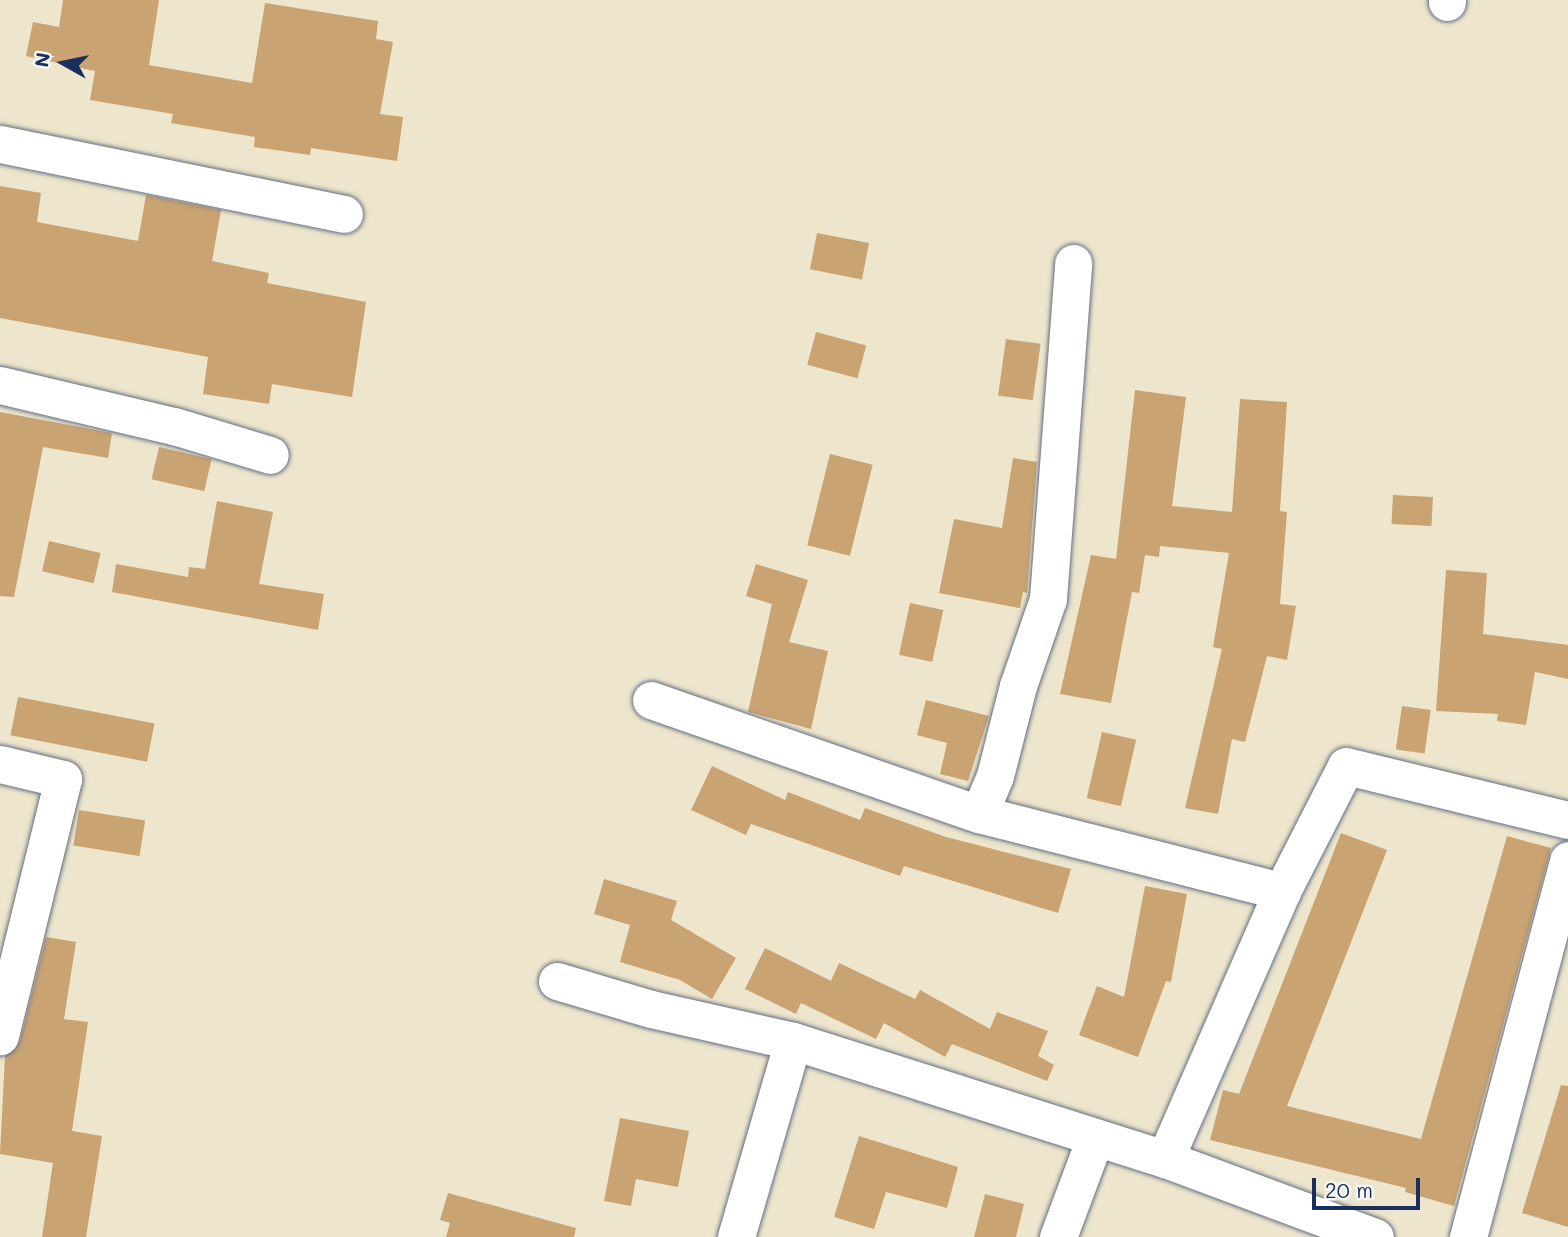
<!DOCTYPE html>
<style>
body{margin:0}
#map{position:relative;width:1568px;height:1237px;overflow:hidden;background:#ede6cc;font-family:Mali,sans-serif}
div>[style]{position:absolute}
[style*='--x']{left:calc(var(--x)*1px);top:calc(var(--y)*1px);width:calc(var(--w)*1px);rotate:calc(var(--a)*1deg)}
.building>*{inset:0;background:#c9a372;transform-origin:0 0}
.roads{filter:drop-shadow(0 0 2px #646f84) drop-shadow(0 0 2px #646f84)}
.street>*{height:37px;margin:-18.5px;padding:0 18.5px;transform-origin:18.5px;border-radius:18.5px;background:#fff}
span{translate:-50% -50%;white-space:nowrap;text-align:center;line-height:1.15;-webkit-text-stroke:7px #f6f6f2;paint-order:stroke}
.north{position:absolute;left:28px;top:28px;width:70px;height:70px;-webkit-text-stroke:5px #f6f6f2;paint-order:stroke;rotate:279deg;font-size:19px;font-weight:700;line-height:28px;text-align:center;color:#1b2f5e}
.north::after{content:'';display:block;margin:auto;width:24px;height:32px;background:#1b2f5e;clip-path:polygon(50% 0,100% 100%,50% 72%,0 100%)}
.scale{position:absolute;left:1312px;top:1178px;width:108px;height:32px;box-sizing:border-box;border:4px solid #1b2f5e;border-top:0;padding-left:9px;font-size:21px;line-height:24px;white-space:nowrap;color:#1b2f5e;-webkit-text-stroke:5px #f6f6f2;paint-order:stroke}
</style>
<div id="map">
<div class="building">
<i style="clip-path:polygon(63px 0,159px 0,149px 65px,252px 83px,265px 3px,378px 21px,376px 39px,393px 42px,380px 114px,403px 117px,397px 161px,311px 148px,310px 155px,254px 147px,255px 137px,171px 123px,173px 114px,90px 100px,95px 71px,26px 56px,33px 22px,59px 27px)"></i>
<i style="clip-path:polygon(0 186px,41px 193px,37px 222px,138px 241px,146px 195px,221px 210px,212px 261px,269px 273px,267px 283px,366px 302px,352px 397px,272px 384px,269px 404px,203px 394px,208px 357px,0 318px)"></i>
<i style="left:817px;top:233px;width:53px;height:37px;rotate:11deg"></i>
<i style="left:816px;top:332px;width:52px;height:34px;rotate:15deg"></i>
<i style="left:1006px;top:339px;width:35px;height:57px;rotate:8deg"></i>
<i style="clip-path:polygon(1135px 390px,1186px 397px,1172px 506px,1232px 512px,1240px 399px,1287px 402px,1280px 511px,1287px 512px,1280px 604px,1296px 606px,1287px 660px,1267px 656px,1245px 742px,1232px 739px,1218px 814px,1185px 808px,1222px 649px,1213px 647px,1229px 553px,1160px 546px,1159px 557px,1145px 555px,1139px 593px,1132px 592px,1111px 703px,1060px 694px,1091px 555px,1116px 559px)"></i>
<i style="clip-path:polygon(0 412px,112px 433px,108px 458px,43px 447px,14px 597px,0 596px)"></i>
<i style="left:159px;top:447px;width:54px;height:33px;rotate:13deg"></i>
<i style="left:830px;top:454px;width:44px;height:94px;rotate:14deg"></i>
<i style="clip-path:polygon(1013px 458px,1037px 462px,1027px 593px,1023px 592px,1020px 608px,939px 593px,954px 519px,1002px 528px)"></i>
<i style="left:1393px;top:495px;width:40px;height:29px;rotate:3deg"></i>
<i style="clip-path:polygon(217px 501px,273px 512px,259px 584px,324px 594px,318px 630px,112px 592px,116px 564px,188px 577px,189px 567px,205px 569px)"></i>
<i style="left:49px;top:541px;width:53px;height:31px;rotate:13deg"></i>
<i style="clip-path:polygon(756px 564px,808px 580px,789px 642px,828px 651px,811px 729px,748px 712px,772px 604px,746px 596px)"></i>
<i style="clip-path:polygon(1446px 570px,1487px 573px,1483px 634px,1568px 645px,1568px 679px,1535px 672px,1526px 725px,1497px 721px,1498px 714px,1436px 711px)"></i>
<i style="left:910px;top:603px;width:34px;height:53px;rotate:12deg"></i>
<i style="left:18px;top:697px;width:139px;height:39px;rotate:11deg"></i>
<i style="clip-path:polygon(926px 700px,989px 716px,968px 781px,940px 774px,947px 743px,917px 735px)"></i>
<i style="left:1402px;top:706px;width:29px;height:44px;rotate:8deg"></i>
<i style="left:1102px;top:732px;width:35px;height:68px;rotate:13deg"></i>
<i style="clip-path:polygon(712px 766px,785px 800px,788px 792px,860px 820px,865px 808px,946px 837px,1071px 869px,1058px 913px,904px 866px,900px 876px,751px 824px,746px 835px,691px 810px)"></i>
<i style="left:79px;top:810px;width:67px;height:36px;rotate:9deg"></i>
<i style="clip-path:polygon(1341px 833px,1387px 850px,1287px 1106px,1421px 1139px,1507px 836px,1551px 848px,1454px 1206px,1405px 1192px,1406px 1188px,1210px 1140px,1223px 1090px,1239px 1094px)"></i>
<i style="clip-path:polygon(604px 879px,677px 901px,671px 920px,736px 958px,712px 999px,680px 980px,620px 962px,630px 925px,594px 914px)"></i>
<i style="clip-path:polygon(1145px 886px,1187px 894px,1171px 982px,1166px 981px,1138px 1057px,1079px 1035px,1097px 986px,1124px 997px)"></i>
<i style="clip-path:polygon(46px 937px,76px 942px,64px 1019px,88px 1022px,72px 1131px,102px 1136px,86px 1237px,42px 1237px,53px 1163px,0 1154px,5px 1056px,20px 1041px)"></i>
<i style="clip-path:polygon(765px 948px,831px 981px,839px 963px,915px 999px,920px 990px,990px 1029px,997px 1012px,1048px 1031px,1038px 1056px,1054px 1065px,1047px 1081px,952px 1044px,945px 1057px,884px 1023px,876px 1039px,801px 1003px,796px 1014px,745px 989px)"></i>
<i style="clip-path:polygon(1561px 1085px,1568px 1086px,1568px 1227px,1522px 1213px)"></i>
<i style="clip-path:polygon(620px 1118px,689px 1131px,678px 1187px,636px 1179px,631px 1206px,604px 1201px)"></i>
<i style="clip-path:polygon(859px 1136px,958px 1167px,947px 1208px,886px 1192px,874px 1229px,834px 1217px)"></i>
<i style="clip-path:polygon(448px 1193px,576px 1228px,574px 1237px,446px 1237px,450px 1223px,440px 1220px)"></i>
<i style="clip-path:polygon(985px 1194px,1024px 1204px,1016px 1237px,974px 1237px)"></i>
</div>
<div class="roads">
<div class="street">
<i style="--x:1447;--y:2;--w:2;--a:-90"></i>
<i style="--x:0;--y:144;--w:351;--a:11.5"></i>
<i style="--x:0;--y:385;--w:179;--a:13.3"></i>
<i style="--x:174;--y:426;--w:100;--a:16.8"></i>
<i style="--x:651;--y:700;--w:347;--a:19.2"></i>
<i style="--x:979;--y:814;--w:313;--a:14.3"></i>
<i style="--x:0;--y:764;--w:65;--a:13.4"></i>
<i style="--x:63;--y:779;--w:265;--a:103.8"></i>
<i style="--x:979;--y:814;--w:41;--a:-67.2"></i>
<i style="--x:995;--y:776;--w:93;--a:-75.7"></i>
<i style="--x:1018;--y:686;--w:92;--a:-71"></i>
<i style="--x:1048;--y:599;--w:337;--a:-85.7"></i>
<i style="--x:557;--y:981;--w:98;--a:16.6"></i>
<i style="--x:651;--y:1009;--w:146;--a:12.7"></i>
<i style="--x:793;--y:1041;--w:390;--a:17.6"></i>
<i style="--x:1165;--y:1159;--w:224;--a:20.4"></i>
<i style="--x:1165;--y:1159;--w:292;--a:-66.4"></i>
<i style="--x:1282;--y:891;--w:140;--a:-62.9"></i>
<i style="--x:1346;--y:766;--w:228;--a:13.7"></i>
<i style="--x:736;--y:1237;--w:204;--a:-73.8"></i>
<i style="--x:1058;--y:1237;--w:106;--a:-69.5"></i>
<i style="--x:1468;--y:1237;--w:390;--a:-75.1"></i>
</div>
</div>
<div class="north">N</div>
<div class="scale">20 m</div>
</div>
